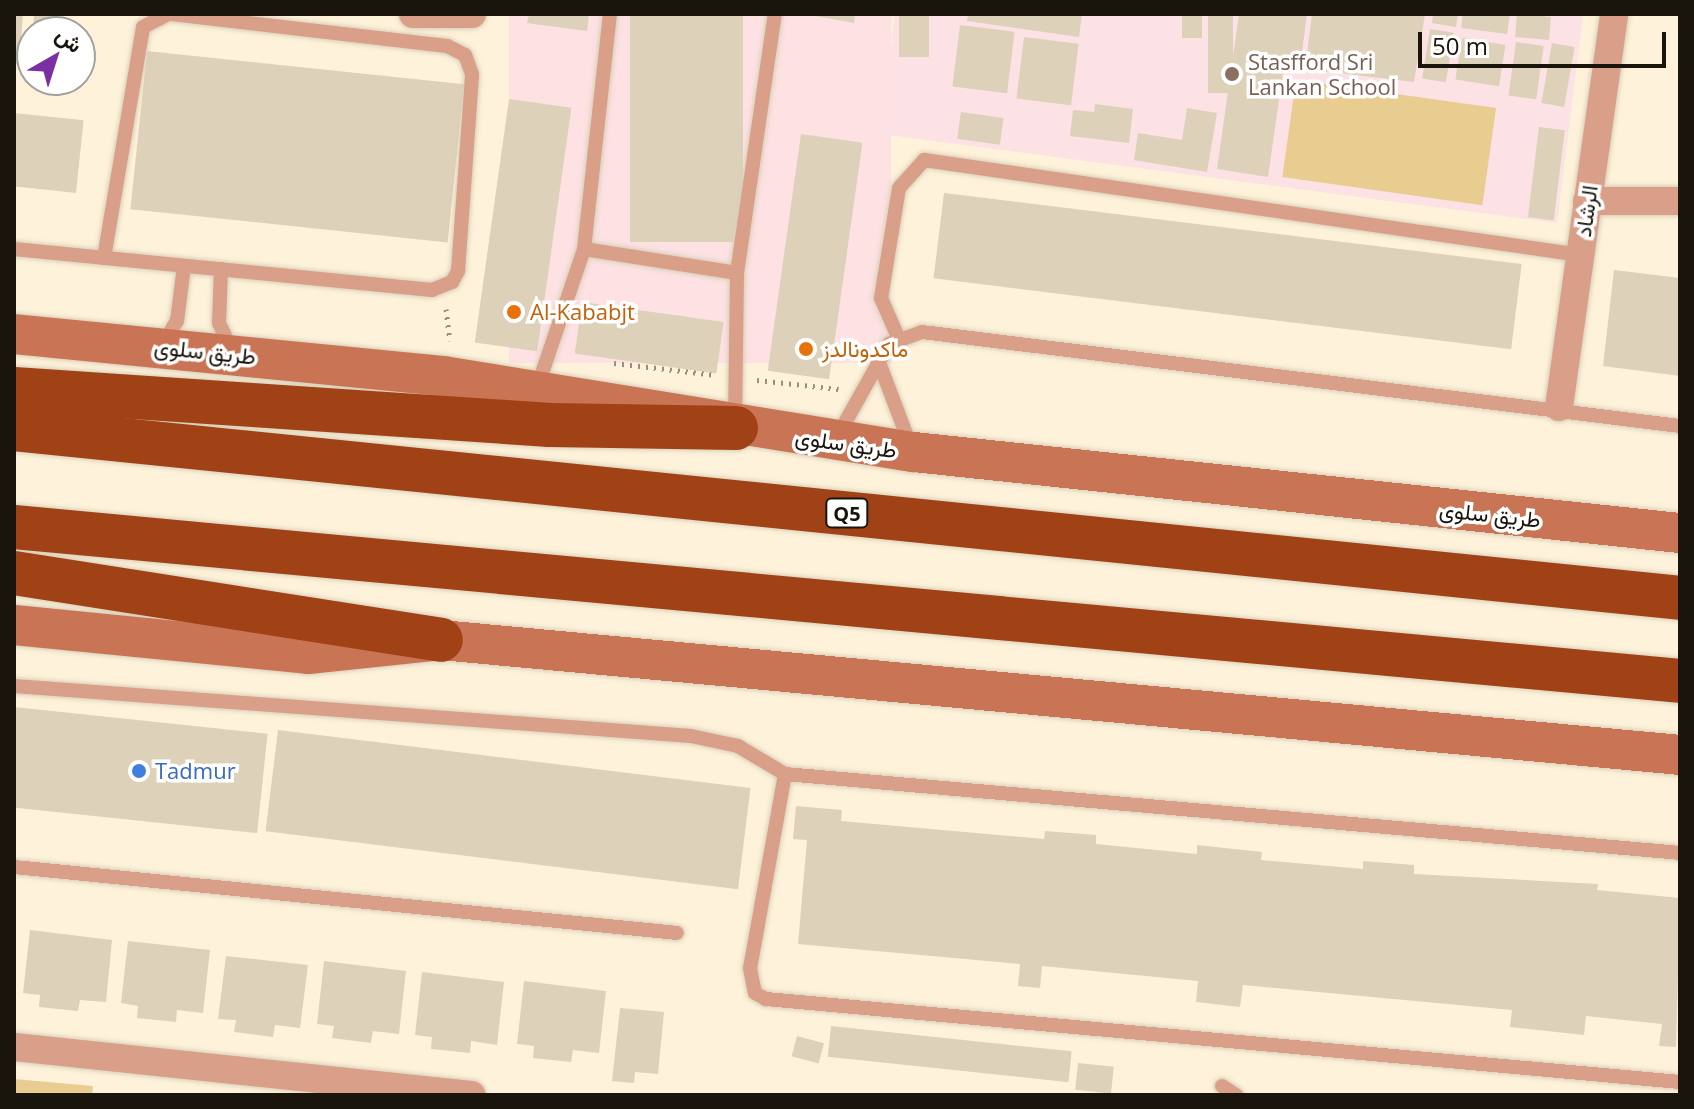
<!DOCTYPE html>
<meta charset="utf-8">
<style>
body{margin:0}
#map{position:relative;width:1694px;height:1109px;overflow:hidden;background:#fef2da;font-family:"Open Sans",Vazirmatn,sans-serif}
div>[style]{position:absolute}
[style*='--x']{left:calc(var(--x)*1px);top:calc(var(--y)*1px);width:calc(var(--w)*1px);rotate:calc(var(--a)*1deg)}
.commercial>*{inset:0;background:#fde1e3;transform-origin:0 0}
.education>*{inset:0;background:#fce1e5}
.green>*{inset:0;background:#e9cc90;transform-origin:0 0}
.building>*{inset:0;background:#ddd1ba;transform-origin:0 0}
.path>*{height:5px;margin-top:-2.5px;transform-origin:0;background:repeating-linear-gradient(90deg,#978f7e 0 2px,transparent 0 8px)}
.roads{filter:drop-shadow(0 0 2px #d9cfb9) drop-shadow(0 0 2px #d9cfb9)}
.service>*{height:14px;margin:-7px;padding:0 7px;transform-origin:7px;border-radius:7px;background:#da9f89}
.minor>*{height:28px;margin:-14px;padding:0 14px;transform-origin:14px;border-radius:14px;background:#da9f89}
.secondary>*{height:40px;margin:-20px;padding:0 20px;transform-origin:20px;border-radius:20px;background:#c97454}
.motorway>*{height:44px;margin:-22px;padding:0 22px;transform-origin:22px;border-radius:22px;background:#a04116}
.dots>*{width:22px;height:22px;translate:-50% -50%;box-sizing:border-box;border:4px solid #fff;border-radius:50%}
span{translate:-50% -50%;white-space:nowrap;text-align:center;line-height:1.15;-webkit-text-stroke:7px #fff;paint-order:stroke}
.shield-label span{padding:2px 6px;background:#fff;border:2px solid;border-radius:6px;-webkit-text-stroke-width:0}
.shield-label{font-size:20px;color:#19150c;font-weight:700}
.education-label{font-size:22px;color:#785e54}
.left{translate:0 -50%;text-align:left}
.street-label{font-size:22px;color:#19150c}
.food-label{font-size:22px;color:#c56008}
.shop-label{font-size:22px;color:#366cbe}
.frame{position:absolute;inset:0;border:16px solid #19150c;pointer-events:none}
.north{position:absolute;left:16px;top:16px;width:80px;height:80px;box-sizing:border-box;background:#fff;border:2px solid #a3a19e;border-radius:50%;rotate:39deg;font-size:22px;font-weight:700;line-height:32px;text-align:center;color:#19150c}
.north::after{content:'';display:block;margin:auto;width:28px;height:36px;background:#7a30a2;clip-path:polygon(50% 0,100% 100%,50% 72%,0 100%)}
.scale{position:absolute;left:1418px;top:32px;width:248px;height:36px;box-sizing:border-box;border:4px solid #19150c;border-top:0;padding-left:10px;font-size:24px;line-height:28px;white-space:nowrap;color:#19150c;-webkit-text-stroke:6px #fff;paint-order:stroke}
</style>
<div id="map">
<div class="commercial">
<i style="left:509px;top:14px;width:382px;height:349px"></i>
</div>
<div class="education">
<i style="clip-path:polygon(895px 14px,1583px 14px,1557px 223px,881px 134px)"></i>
</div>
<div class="green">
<i style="left:1296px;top:80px;width:202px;height:98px;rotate:8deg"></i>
<i style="clip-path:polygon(14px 1079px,93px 1086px,92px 1095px,14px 1095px)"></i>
</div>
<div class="building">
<i style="clip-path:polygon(14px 14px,23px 14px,19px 65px,14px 64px)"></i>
<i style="left:34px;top:14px;width:23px;height:18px;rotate:2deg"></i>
<i style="clip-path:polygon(529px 14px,589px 14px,587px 31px,527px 23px)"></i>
<i style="left:630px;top:14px;width:113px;height:228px"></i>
<i style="clip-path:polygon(805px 14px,855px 14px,854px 23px)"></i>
<i style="left:899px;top:14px;width:30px;height:43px"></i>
<i style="clip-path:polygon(968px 14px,1082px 14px,1079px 37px,967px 21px)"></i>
<i style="left:1182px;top:14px;width:20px;height:24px"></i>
<i style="left:1208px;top:14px;width:25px;height:79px"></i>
<i style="clip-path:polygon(1239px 14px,1307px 14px,1300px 67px,1284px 65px,1268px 177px,1217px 169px)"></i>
<i style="clip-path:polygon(1312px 14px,1425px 14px,1414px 82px,1305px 69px)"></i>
<i style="clip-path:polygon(1433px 14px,1458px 14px,1456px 27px,1432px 23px)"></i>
<i style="clip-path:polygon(1463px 14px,1510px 14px,1507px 34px,1461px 28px)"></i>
<i style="left:1517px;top:14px;width:34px;height:23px;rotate:5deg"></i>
<i style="left:960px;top:25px;width:55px;height:62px;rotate:7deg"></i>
<i style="left:1430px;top:29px;width:24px;height:50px;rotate:9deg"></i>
<i style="left:1024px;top:37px;width:55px;height:62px;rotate:7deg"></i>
<i style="left:1462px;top:38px;width:44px;height:42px;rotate:9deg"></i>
<i style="left:1516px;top:42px;width:28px;height:54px;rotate:8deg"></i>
<i style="left:1552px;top:43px;width:23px;height:61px;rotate:10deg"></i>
<i style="left:147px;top:51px;width:319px;height:159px;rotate:6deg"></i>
<i style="left:509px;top:99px;width:63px;height:246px;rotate:8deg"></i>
<i style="clip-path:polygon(1095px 104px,1133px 109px,1129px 143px,1070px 136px,1073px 110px,1094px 112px)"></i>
<i style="clip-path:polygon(1187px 108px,1217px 113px,1207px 172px,1134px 160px,1138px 133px,1182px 140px)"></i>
<i style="left:961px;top:112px;width:43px;height:27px;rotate:8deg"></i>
<i style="left:14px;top:113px;width:70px;height:73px;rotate:6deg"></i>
<i style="left:1539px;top:127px;width:26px;height:91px;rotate:7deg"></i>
<i style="left:801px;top:134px;width:62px;height:239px;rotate:8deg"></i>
<i style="left:944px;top:193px;width:582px;height:86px;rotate:7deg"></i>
<i style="clip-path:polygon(1614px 270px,1680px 278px,1680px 376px,1603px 366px)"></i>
<i style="left:582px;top:302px;width:143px;height:52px;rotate:8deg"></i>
<i style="left:14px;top:707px;width:255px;height:100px;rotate:6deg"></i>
<i style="left:278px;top:730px;width:476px;height:102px;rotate:7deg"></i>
<i style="clip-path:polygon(796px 806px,842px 810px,841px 821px,1044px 839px,1045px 831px,1096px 835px,1096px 844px,1197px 854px,1197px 845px,1262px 852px,1261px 860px,1363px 869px,1363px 861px,1414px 865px,1414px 874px,1598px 884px,1597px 890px,1680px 898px,1676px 1047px,1659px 1046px,1662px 1024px,1586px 1016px,1584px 1035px,1510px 1027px,1512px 1010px,1243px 985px,1240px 1007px,1196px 1002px,1198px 981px,1042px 966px,1040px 988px,1018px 986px,1020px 964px,798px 944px,807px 840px,793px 839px)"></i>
<i style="clip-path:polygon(30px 930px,112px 940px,106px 1002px,80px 1000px,78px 1011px,39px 1007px,40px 995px,23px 993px)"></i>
<i style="clip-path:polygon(128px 941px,210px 950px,203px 1013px,177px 1010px,176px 1022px,137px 1018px,138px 1006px,121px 1003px)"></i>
<i style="clip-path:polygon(226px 956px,308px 965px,300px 1028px,275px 1025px,273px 1037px,234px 1032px,236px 1020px,218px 1019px)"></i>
<i style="clip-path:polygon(324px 961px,406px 971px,399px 1034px,373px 1031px,371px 1043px,332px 1038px,334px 1026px,317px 1024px)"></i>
<i style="clip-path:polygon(422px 972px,504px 982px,497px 1045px,471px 1041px,470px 1053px,431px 1049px,432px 1037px,415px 1035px)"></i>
<i style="clip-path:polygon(524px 981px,606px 991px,599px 1053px,573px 1050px,571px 1062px,533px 1058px,534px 1046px,517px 1044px)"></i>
<i style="clip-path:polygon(620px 1008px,664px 1012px,658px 1074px,635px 1072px,634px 1083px,612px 1081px)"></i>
<i style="left:831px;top:1026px;width:242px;height:31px;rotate:6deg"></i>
<i style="left:797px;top:1036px;width:28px;height:21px;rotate:15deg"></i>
<i style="left:1078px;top:1063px;width:36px;height:27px;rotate:6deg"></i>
</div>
<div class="path">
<i style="--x:446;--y:309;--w:32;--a:83"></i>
<i style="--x:614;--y:363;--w:103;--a:6.7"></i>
<i style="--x:757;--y:380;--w:82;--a:6.3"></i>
</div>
<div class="roads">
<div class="service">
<i style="--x:14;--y:249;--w:420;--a:5.6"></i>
<i style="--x:432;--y:290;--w:22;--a:-22"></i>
<i style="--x:452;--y:282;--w:13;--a:-61"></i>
<i style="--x:458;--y:271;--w:197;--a:-85.9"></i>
<i style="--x:472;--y:74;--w:20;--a:-110"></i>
<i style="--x:465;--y:55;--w:20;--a:-153"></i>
<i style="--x:447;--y:46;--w:277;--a:-173.4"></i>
<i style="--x:584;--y:249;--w:155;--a:8.9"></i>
<i style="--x:104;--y:258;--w:234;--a:-80.4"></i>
<i style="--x:143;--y:27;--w:29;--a:-27"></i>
<i style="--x:221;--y:269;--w:54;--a:92.1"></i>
<i style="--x:219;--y:323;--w:29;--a:65"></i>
<i style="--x:898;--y:337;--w:43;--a:-113.6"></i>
<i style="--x:881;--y:298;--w:111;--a:-80.7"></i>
<i style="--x:899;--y:188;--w:38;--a:-48"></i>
<i style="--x:924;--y:160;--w:663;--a:8.24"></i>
<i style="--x:163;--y:344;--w:27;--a:-59"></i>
<i style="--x:177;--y:321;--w:55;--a:-82.7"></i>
<i style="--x:880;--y:365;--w:88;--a:69.3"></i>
<i style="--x:537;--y:388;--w:147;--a:-71.3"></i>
<i style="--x:584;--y:249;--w:236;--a:-83.7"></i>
<i style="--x:735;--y:420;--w:147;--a:-89.2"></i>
<i style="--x:737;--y:273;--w:262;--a:-81.7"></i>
<i style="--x:837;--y:437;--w:107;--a:-60.8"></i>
<i style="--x:889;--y:344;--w:35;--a:-20"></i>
<i style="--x:922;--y:332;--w:764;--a:7.07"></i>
<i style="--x:14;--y:686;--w:679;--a:4.22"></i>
<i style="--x:691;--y:736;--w:48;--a:12"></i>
<i style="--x:738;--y:746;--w:55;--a:30.8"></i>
<i style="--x:785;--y:774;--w:898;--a:5.04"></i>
<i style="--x:785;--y:774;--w:197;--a:100.2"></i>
<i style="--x:750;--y:968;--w:25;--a:79"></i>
<i style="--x:755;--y:993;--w:13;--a:29"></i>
<i style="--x:766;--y:999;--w:918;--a:5.19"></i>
<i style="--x:14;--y:867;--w:666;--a:5.68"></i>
<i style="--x:1222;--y:1086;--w:17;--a:33"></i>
</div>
<div class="minor">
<i style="--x:413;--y:14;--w:59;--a:0"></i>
<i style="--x:1587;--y:201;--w:93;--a:0"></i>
<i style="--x:1559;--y:407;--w:397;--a:-82"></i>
<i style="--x:14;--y:1047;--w:460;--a:6"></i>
</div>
<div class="secondary">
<i style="--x:14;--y:334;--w:431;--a:5.6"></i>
<i style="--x:443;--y:376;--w:477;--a:9.2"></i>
<i style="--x:914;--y:452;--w:770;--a:6.04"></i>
<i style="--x:14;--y:625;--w:295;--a:5.6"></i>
<i style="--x:308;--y:654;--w:134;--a:-6"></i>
<i style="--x:441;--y:640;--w:1244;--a:5.3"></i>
</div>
<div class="motorway">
<i style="--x:14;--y:389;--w:537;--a:3.84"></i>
<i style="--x:550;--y:425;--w:186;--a:0.9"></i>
<i style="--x:14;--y:429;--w:1675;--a:5.79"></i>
<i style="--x:14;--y:527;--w:1673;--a:5.28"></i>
<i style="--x:14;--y:573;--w:432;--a:8.9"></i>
</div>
</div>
<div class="dots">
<i style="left:1232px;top:74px;background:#8d6e63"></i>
<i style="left:514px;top:312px;background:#e8710a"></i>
<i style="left:806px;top:349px;background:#e8710a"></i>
<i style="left:139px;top:771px;background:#3f7fe0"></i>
</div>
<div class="shield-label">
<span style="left:847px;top:513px">Q5</span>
</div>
<div class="education-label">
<span class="left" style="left:1248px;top:74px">Stasfford Sri<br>Lankan School</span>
</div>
<div class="street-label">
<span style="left:1586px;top:211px;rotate:-82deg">الرشاد</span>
<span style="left:205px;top:351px;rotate:6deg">طريق سلوى</span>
<span style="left:846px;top:443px;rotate:8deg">طريق سلوى</span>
<span style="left:1490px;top:514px;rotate:6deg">طريق سلوى</span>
</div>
<div class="food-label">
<span class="left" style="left:530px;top:312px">Al-Kababjt</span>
<span class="left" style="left:822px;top:349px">ماكدونالدز</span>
</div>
<div class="shop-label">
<span class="left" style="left:155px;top:771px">Tadmur</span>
</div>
<div class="frame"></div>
<div class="north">ش</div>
<div class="scale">50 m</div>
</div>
